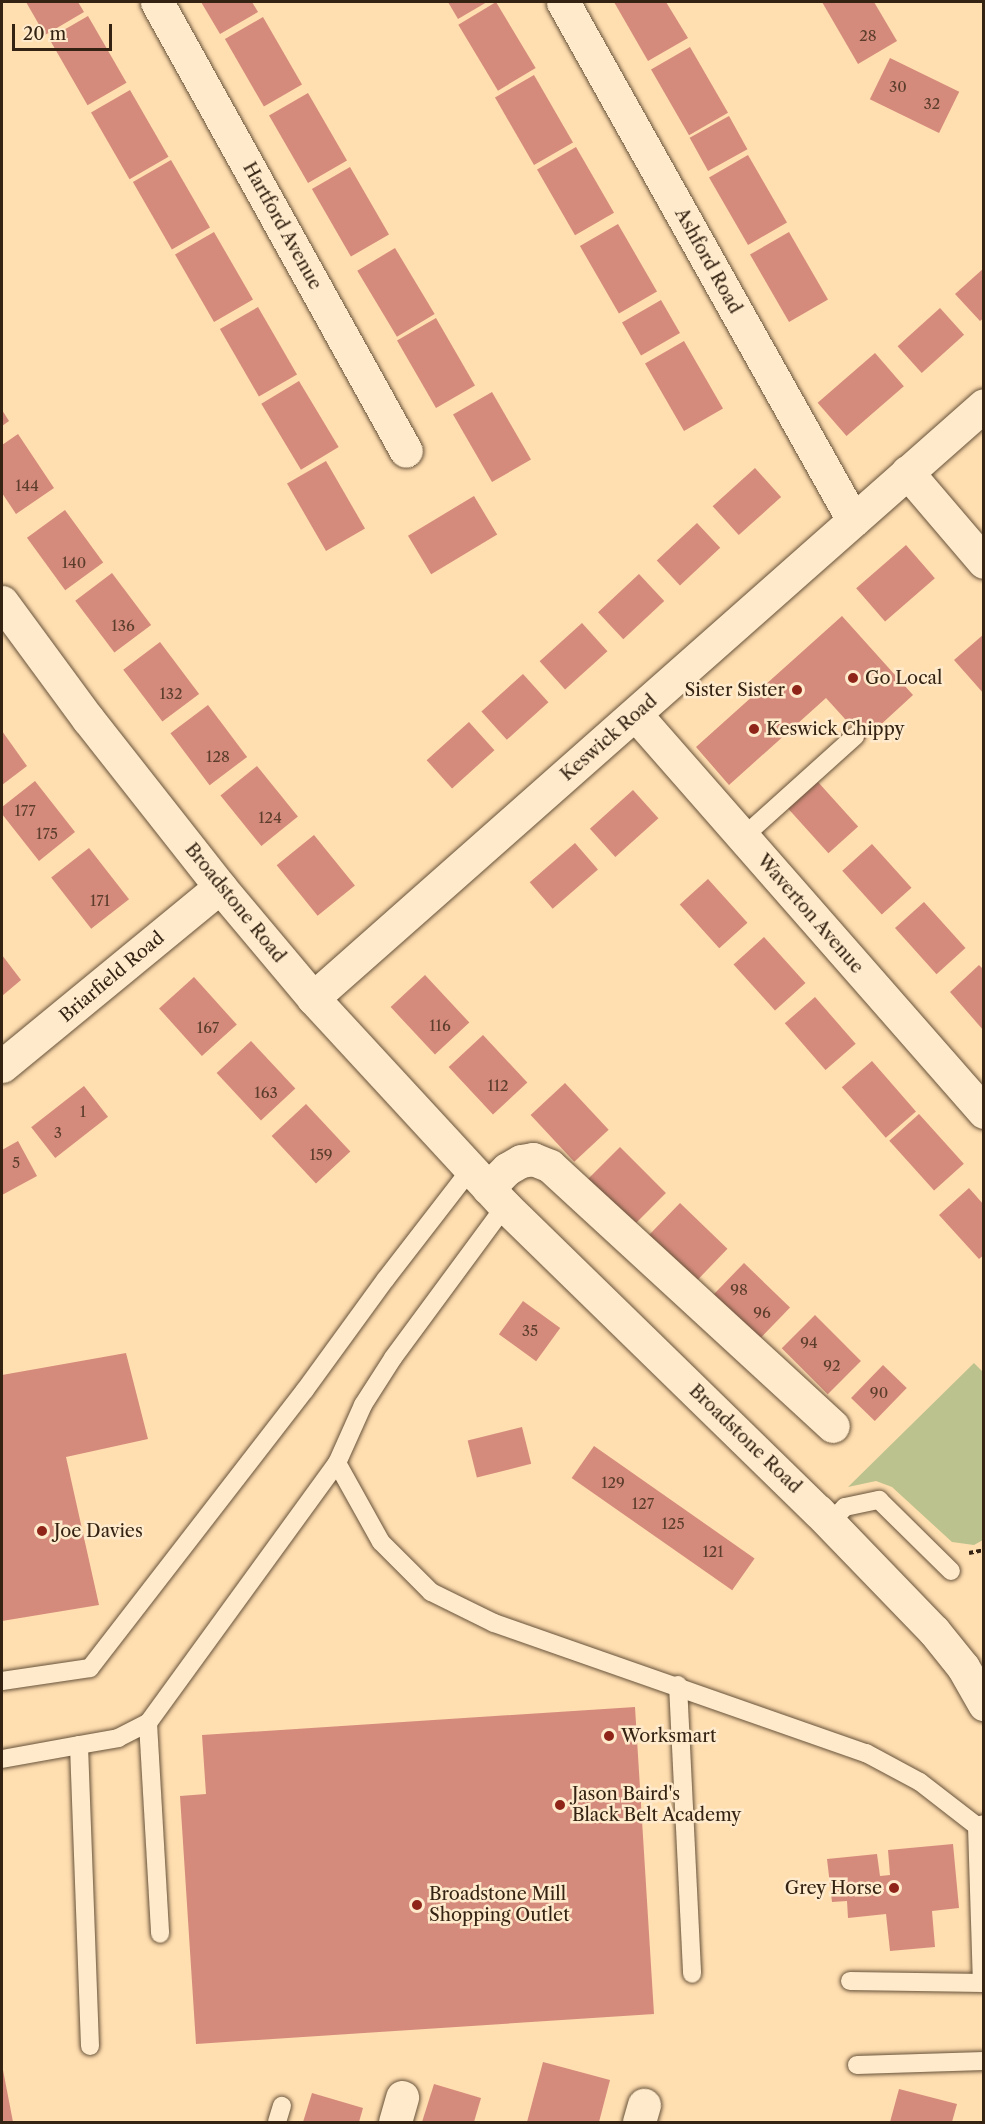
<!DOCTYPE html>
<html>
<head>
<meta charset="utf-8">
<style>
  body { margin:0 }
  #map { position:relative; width:985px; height:2124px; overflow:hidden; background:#ffdeb0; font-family:"Libre Caslon Text",serif }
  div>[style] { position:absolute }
  .green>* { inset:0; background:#bcc28e }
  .building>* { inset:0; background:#d58b7c; transform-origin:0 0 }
  .path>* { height:4px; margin-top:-2px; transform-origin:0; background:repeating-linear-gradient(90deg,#342312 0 4.5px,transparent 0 7.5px) }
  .roads { filter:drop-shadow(0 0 2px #67523a) drop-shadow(0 0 2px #67523a) }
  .lane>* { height:18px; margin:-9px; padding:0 9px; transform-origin:9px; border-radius:9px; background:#ffeacc }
  .street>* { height:33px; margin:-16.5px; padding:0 16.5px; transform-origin:16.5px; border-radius:16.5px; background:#ffeacc }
  .secondary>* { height:33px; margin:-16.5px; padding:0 16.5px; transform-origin:16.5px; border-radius:16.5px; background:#ffeacc }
  .dots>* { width:16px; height:16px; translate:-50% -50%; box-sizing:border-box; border:3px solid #ffeacc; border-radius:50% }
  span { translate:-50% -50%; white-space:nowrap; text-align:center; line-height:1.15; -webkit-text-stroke:5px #ffeacc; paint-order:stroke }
  .number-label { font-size:15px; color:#5c3d2c }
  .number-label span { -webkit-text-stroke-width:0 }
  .street-label { font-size:18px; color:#342312 }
  .poi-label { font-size:18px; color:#342312 }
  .left { translate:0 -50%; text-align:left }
  .right { translate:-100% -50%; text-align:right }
  .frame { position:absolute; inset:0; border:3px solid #342312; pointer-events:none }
  .scale { position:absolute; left:12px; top:24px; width:100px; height:27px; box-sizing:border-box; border:3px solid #342312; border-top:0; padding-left:8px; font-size:18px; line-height:21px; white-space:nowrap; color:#342312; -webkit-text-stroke:4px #ffeacc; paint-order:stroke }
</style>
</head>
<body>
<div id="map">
  <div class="green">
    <i style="clip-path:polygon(974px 1363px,984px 1373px,983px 1540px,974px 1545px,952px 1542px,892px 1487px,876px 1481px,848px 1487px)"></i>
  </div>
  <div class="building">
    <i style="clip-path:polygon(26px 2px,78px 2px,84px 12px,45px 35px)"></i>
    <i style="clip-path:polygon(201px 2px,252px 2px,258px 12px,220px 34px)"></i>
    <i style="clip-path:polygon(448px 2px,487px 2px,458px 19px)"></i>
    <i style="left:496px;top:2px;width:77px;height:44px;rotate:59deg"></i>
    <i style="clip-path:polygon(614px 2px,666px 2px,688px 38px,648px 61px)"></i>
    <i style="clip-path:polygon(822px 2px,874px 2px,897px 41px,858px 64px)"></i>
    <i style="left:88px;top:16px;width:77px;height:45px;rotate:60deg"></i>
    <i style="left:263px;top:17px;width:78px;height:44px;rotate:60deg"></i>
    <i style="left:690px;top:47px;width:76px;height:45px;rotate:60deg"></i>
    <i style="left:890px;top:58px;width:77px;height:46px;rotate:26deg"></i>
    <i style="left:534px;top:75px;width:78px;height:45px;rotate:60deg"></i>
    <i style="left:130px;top:90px;width:77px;height:45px;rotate:60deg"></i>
    <i style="left:308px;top:93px;width:78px;height:45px;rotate:60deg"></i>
    <i style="left:729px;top:116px;width:38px;height:45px;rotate:61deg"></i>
    <i style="left:576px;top:147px;width:76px;height:45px;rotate:60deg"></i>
    <i style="left:748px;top:155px;width:78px;height:45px;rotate:60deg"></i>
    <i style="left:171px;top:160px;width:78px;height:44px;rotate:60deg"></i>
    <i style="left:350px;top:167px;width:78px;height:44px;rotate:60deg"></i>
    <i style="left:618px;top:224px;width:78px;height:44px;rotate:60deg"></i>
    <i style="left:214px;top:232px;width:78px;height:45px;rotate:60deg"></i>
    <i style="left:789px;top:232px;width:78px;height:45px;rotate:60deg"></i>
    <i style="left:395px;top:248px;width:77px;height:44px;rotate:59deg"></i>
    <i style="clip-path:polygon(984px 268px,984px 318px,980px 321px,955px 294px)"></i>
    <i style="left:661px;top:300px;width:38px;height:45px;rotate:60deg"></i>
    <i style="left:258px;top:307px;width:78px;height:44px;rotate:60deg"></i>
    <i style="left:940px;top:308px;width:36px;height:57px;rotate:48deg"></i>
    <i style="left:436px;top:318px;width:78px;height:45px;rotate:60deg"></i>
    <i style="left:684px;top:341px;width:78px;height:45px;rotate:60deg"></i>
    <i style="left:875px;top:353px;width:44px;height:76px;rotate:49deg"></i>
    <i style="left:299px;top:381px;width:77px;height:44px;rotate:59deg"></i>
    <i style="left:492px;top:392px;width:78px;height:45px;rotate:60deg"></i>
    <i style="clip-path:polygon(2px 410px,9px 421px,2px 426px)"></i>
    <i style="clip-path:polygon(18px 434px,54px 488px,16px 514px,2px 493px,2px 445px)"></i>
    <i style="left:326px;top:461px;width:78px;height:45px;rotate:60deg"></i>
    <i style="left:755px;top:468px;width:39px;height:57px;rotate:48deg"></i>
    <i style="left:474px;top:496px;width:45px;height:77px;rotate:59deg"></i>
    <i style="left:65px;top:510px;width:65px;height:47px;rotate:54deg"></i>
    <i style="left:697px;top:523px;width:34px;height:55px;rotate:47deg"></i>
    <i style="left:906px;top:545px;width:44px;height:66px;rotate:49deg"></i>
    <i style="left:112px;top:573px;width:65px;height:46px;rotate:53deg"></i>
    <i style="left:639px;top:574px;width:37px;height:56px;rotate:47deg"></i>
    <i style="clip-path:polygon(842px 616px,913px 695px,864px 740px,826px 698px,729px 785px,696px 747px)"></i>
    <i style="left:582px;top:623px;width:38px;height:57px;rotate:48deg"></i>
    <i style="clip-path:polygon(984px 634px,984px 694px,954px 660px)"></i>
    <i style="left:160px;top:642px;width:65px;height:46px;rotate:53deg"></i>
    <i style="left:523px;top:674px;width:38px;height:56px;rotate:48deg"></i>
    <i style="left:208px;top:705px;width:65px;height:47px;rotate:53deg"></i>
    <i style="left:469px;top:722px;width:38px;height:57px;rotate:48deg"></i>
    <i style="clip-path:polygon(2px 731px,27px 766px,2px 785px)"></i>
    <i style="left:257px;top:766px;width:65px;height:47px;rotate:51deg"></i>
    <i style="clip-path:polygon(35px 781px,75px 832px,39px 861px,2px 814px,2px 807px)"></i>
    <i style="left:818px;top:782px;width:60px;height:40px;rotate:48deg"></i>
    <i style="left:633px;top:790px;width:38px;height:58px;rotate:48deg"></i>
    <i style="left:314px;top:835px;width:65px;height:48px;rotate:51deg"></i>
    <i style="left:575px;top:843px;width:35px;height:60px;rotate:49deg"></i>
    <i style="left:872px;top:844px;width:59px;height:40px;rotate:48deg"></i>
    <i style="left:89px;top:848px;width:65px;height:48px;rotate:52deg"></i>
    <i style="left:708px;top:879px;width:59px;height:38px;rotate:48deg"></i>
    <i style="left:924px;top:902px;width:62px;height:39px;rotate:48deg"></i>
    <i style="left:764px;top:937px;width:62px;height:41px;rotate:48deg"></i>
    <i style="clip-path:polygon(2px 955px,21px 980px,2px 996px)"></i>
    <i style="clip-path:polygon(979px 965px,984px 970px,984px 1031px,950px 992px)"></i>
    <i style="left:425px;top:975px;width:65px;height:47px;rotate:47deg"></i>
    <i style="left:194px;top:977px;width:64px;height:47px;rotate:48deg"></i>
    <i style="left:815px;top:997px;width:62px;height:40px;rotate:49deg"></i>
    <i style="left:483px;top:1035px;width:65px;height:47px;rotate:47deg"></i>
    <i style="left:251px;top:1041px;width:65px;height:47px;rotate:47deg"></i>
    <i style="left:872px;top:1061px;width:67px;height:40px;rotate:49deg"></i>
    <i style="left:565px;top:1083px;width:64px;height:47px;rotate:47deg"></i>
    <i style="left:84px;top:1086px;width:39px;height:67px;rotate:52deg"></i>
    <i style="left:306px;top:1104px;width:65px;height:47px;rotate:47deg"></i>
    <i style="left:919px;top:1114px;width:67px;height:40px;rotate:48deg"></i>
    <i style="clip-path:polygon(18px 1141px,37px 1176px,2px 1195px,2px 1150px)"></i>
    <i style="left:620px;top:1147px;width:65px;height:47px;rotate:45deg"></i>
    <i style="clip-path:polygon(969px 1188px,984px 1205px,984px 1255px,979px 1259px,939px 1215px)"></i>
    <i style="left:680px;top:1203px;width:66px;height:47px;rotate:44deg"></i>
    <i style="left:744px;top:1263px;width:64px;height:47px;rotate:44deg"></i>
    <i style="left:523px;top:1301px;width:46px;height:41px;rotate:36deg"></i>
    <i style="left:815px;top:1315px;width:65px;height:47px;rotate:45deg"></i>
    <i style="clip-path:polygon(126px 1353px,148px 1439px,66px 1457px,99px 1605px,2px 1621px,2px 1375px)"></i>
    <i style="left:883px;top:1365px;width:33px;height:46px;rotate:44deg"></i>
    <i style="left:522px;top:1427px;width:38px;height:56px;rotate:76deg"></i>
    <i style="left:594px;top:1446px;width:196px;height:39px;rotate:35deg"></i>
    <i style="clip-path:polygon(635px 1707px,654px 2014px,196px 2044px,180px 1796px,206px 1794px,202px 1735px)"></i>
    <i style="clip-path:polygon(953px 1844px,959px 1908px,932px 1911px,935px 1947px,890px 1951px,886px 1914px,848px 1918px,847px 1901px,832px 1902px,827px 1859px,877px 1854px,880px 1876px,890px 1875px,888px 1850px)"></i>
    <i style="clip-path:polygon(543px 2062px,610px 2080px,599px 2122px,527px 2122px)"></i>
    <i style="clip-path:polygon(2px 2070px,3px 2070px,13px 2122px,2px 2122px)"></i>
    <i style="clip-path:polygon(434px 2084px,481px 2098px,474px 2122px,422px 2122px)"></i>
    <i style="clip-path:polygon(899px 2089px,957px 2104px,952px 2122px,890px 2122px)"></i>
    <i style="clip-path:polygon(312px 2093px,363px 2108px,359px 2122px,303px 2122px)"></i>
  </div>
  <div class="path">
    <i style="left:969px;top:1553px;width:15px;rotate:-11deg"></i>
  </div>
  <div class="roads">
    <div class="lane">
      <i style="left:743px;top:837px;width:151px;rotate:-42deg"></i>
      <i style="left:505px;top:1206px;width:189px;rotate:126.4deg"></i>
      <i style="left:393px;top:1358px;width:56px;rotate:122.6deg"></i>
      <i style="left:363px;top:1405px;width:64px;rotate:114.1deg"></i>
      <i style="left:337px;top:1463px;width:90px;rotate:60.9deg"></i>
      <i style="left:381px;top:1542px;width:71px;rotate:45deg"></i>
      <i style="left:431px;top:1592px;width:70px;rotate:26.2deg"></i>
      <i style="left:494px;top:1623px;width:394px;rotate:19.3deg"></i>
      <i style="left:866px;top:1753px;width:61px;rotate:28.2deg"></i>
      <i style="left:920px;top:1782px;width:72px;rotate:37.7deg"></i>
      <i style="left:977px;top:1826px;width:7px;rotate:-16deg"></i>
      <i style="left:830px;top:1523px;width:22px;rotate:-47deg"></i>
      <i style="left:845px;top:1507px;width:35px;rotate:-12deg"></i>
      <i style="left:879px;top:1500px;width:101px;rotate:44.6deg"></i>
      <i style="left:2px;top:1681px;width:89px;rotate:-8.4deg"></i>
      <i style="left:90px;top:1668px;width:351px;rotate:-52.3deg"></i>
      <i style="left:305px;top:1390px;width:136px;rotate:-54deg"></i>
      <i style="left:385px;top:1280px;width:139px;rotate:-52.3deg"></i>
      <i style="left:678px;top:1685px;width:289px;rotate:87.2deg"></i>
      <i style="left:148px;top:1723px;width:211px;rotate:86.7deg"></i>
      <i style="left:2px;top:1759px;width:78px;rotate:-10.3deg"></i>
      <i style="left:977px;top:1826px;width:157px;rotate:88.2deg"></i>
      <i style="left:850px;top:1981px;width:134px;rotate:0.9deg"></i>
      <i style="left:90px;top:2046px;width:301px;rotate:-92.1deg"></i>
      <i style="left:79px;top:1745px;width:40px;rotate:-10deg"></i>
      <i style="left:118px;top:1738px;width:34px;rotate:-27deg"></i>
      <i style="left:148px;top:1723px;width:321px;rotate:-54deg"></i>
      <i style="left:857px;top:2065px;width:127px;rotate:-1.8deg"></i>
      <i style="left:277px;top:2122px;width:17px;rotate:-73deg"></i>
    </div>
    <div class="street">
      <i style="left:157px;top:2px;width:513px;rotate:60.99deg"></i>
      <i style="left:563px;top:2px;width:594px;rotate:60.76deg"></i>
      <i style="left:907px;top:472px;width:118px;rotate:49.5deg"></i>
      <i style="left:636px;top:715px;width:528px;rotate:48.76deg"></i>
      <i style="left:313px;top:998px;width:895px;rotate:-41.47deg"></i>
      <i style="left:2px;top:1066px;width:282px;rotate:-39.4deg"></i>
      <i style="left:488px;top:1188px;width:27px;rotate:-45deg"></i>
      <i style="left:507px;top:1169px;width:16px;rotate:-30deg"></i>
      <i style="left:521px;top:1161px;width:12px;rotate:-9deg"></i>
      <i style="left:533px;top:1159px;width:18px;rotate:22deg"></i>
      <i style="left:550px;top:1166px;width:384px;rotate:42.6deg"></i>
      <i style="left:395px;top:2122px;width:26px;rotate:-74deg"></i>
      <i style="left:639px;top:2122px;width:18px;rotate:-74deg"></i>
    </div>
    <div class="secondary">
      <i style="left:2px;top:602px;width:145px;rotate:53.7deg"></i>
      <i style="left:88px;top:719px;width:214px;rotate:51.8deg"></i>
      <i style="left:220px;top:887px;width:145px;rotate:50deg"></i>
      <i style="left:313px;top:998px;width:283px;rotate:47.3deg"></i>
      <i style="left:505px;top:1206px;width:437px;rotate:44.3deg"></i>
      <i style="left:818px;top:1511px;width:167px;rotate:46deg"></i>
      <i style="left:934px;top:1631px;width:46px;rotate:51.1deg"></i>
      <i style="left:963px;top:1667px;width:43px;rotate:60.4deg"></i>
    </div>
  </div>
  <div class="dots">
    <i style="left:853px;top:678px;background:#8f2418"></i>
    <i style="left:797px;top:690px;background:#8f2418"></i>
    <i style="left:754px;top:729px;background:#8f2418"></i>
    <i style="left:42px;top:1531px;background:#8f2418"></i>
    <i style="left:609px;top:1736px;background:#8f2418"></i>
    <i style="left:560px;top:1805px;background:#8f2418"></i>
    <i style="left:894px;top:1888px;background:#8f2418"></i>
    <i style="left:417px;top:1905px;background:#8f2418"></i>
  </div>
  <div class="number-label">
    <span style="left:868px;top:36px">28</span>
    <span style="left:898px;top:87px">30</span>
    <span style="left:932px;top:104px">32</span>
    <span style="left:27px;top:486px">144</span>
    <span style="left:74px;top:563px">140</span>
    <span style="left:123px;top:626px">136</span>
    <span style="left:171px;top:694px">132</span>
    <span style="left:218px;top:757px">128</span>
    <span style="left:25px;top:811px">177</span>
    <span style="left:270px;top:818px">124</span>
    <span style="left:47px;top:834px">175</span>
    <span style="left:100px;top:901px">171</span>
    <span style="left:440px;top:1026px">116</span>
    <span style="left:208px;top:1028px">167</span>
    <span style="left:498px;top:1086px">112</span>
    <span style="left:266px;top:1093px">163</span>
    <span style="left:83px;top:1112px">1</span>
    <span style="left:58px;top:1133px">3</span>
    <span style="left:321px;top:1155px">159</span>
    <span style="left:16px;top:1163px">5</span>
    <span style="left:739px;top:1290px">98</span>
    <span style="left:762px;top:1313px">96</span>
    <span style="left:530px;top:1331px">35</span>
    <span style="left:809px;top:1343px">94</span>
    <span style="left:832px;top:1366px">92</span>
    <span style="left:879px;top:1393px">90</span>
    <span style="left:613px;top:1483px">129</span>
    <span style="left:643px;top:1504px">127</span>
    <span style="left:673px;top:1524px">125</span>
    <span style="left:713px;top:1552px">121</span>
  </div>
  <div class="street-label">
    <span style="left:282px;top:226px;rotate:61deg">Hartford Avenue</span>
    <span style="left:708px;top:261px;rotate:61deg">Ashford Road</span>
    <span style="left:609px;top:738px;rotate:-41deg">Keswick Road</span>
    <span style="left:235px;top:903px;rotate:51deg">Broadstone Road</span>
    <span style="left:810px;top:914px;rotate:49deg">Waverton Avenue</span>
    <span style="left:112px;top:977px;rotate:-40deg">Briarfield Road</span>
    <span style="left:745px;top:1439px;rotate:44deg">Broadstone Road</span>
  </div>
  <div class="poi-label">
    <span class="left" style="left:865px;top:678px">Go Local</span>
    <span class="right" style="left:785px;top:690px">Sister Sister</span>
    <span class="left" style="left:766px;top:729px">Keswick Chippy</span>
    <span class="left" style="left:54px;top:1531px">Joe Davies</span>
    <span class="left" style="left:621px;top:1736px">Worksmart</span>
    <span class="left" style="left:572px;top:1805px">Jason Baird's<br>Black Belt Academy</span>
    <span class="right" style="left:882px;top:1888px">Grey Horse</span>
    <span class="left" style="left:429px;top:1905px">Broadstone Mill<br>Shopping Outlet</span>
  </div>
  <div class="frame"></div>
  <div class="scale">20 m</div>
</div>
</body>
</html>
